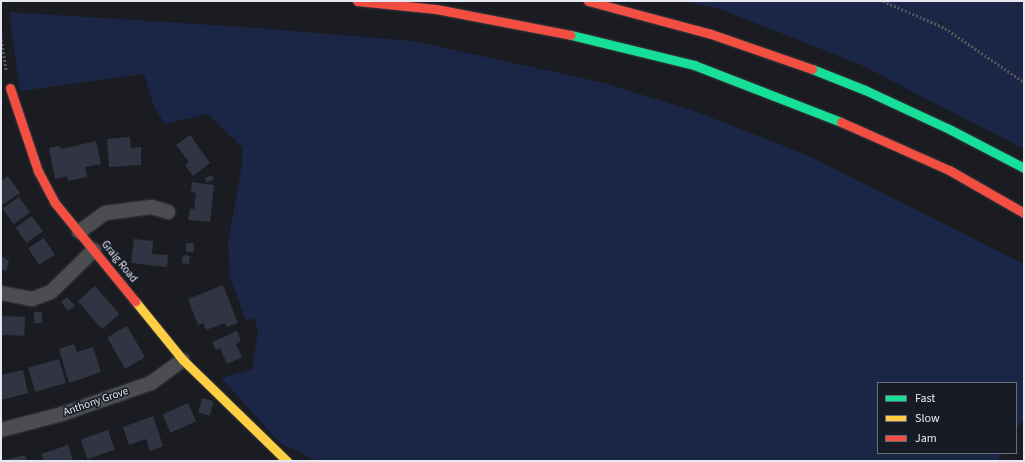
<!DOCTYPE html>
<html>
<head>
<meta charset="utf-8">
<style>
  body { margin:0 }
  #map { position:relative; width:1025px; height:462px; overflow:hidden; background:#1a1c22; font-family:"Source Sans 3",sans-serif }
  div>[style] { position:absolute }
  .green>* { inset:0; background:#1b2545 }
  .building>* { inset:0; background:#313443; transform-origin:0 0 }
  .path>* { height:2.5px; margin-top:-1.25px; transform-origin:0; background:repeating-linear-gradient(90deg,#555659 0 2px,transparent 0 4px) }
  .roads { filter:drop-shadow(0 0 1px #373a3e) drop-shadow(0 0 1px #373a3e) }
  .street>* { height:14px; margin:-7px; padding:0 7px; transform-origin:7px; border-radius:7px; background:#4c4d50 }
  .fast>* { height:9px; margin:-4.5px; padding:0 4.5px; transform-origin:4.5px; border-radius:4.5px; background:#16e098 }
  .slow>* { height:9px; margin:-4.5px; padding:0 4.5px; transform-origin:4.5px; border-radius:4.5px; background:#ffcf43 }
  .jam>* { height:9px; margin:-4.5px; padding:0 4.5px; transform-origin:4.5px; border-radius:4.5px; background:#f24e42 }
  span { translate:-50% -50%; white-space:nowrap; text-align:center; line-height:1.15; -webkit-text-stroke:3px #171b26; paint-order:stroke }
  .street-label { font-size:11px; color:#e6e9f1 }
  .frame { position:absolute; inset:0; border:2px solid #e6e9f1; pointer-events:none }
  .legend { position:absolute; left:877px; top:382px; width:140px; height:72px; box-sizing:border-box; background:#171b26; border:1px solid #6a6d77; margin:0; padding:5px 7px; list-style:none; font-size:12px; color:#e6e9f1 }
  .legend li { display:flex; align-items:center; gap:8px; height:20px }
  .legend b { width:20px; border:1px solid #6a6d77 }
</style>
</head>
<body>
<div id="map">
  <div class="green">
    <i style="clip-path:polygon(683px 1px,1024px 1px,1024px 149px,859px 64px,720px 9px)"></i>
    <i style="clip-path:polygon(9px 12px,244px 27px,413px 41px,605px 83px,697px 112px,807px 155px,1024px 264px,1024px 418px,1016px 431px,1016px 383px,878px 383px,878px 453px,1002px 453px,997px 461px,316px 461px,280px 443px,221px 378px,252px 369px,258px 330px,254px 318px,246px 321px,230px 277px,228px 242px,242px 165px,242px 147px,208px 114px,165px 124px,154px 107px,144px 74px,20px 91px)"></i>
  </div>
  <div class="building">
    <i style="clip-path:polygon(190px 135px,210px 163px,193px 176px,185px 165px,189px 162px,176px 145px)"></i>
    <i style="clip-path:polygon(130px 137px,131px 148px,141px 147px,141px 165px,109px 167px,107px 139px)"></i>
    <i style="clip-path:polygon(96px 141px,101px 164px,85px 167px,87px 177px,68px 181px,67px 176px,55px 179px,49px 148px,58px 146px,62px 149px)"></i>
    <i style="left:212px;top:175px;width:5px;height:8px;rotate:68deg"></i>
    <i style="clip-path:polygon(8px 176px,20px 193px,2px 205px,1px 181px)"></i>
    <i style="clip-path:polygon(192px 182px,214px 185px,210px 222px,188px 220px,190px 209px,194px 209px,196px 193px,191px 192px)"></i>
    <i style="left:19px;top:197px;width:19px;height:20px;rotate:55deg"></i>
    <i style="left:32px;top:216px;width:19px;height:20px;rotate:55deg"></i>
    <i style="left:44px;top:238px;width:20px;height:19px;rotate:57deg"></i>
    <i style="clip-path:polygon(134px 239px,153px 241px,152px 254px,168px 255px,167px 267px,131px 263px)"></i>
    <i style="left:186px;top:243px;width:8px;height:9px"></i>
    <i style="left:183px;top:255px;width:7px;height:8px;rotate:8deg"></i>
    <i style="clip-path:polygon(1px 256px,9px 261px,6px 271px,1px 269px)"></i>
    <i style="clip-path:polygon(223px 285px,238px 323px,227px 327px,225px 323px,206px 330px,203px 323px,198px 325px,188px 299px)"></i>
    <i style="left:95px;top:286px;width:37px;height:23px;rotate:49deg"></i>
    <i style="clip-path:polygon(67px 297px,75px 306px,68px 311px,61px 302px)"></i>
    <i style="left:42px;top:312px;width:11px;height:8px;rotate:90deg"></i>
    <i style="left:1px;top:316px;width:24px;height:19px;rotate:2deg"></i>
    <i style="left:127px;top:326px;width:36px;height:23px;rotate:60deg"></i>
    <i style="clip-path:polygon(237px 331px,241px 341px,236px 344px,242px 357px,227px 364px,220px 348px,216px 350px,212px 342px)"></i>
    <i style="clip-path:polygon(74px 344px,77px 352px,93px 347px,101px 372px,69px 383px,59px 349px)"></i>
    <i style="left:59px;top:359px;width:25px;height:32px;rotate:74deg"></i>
    <i style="clip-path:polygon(23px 370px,28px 393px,1px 400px,1px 375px)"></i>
    <i style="left:202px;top:398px;width:12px;height:15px;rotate:14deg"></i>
    <i style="left:188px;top:403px;width:20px;height:28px;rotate:66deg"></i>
    <i style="clip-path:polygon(153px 416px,163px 446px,150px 451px,146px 439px,129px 445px,123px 427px)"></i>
    <i style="left:108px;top:430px;width:21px;height:29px;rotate:71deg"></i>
    <i style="clip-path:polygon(68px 445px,73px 461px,44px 461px,41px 454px)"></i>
    <i style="clip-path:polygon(25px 455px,27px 461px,5px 461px,4px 460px)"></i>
  </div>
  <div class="path">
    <i style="left:883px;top:1px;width:68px;rotate:23.5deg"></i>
    <i style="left:945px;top:28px;width:96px;rotate:34.4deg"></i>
    <i style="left:1px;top:36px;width:36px;rotate:81deg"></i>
  </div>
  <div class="roads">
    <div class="street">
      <i style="left:79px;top:232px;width:32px;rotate:-36deg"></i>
      <i style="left:105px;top:213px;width:47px;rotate:-7.3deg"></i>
      <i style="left:152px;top:207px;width:17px;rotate:17deg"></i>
      <i style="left:1px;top:293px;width:32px;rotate:11deg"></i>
      <i style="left:32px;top:299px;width:20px;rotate:-20deg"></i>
      <i style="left:51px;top:292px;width:60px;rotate:-44.3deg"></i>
      <i style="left:1px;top:430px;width:63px;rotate:-14.7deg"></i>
      <i style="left:62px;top:414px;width:94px;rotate:-19.2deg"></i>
      <i style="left:151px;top:383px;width:39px;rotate:-36deg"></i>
    </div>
    <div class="fast">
      <i style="left:571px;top:35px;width:127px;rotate:13.7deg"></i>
      <i style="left:694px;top:65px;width:158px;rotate:21.2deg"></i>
      <i style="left:812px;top:69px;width:57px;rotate:21.6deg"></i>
      <i style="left:865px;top:90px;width:95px;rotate:24.9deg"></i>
      <i style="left:951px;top:130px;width:82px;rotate:27.5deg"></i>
    </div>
    <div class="slow">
      <i style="left:135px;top:301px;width:76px;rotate:50.9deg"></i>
      <i style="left:183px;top:360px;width:145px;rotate:44.2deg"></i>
    </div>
    <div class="jam">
      <i style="left:357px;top:1px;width:79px;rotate:5.8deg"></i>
      <i style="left:436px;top:9px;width:137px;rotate:10.9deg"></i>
      <i style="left:588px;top:1px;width:127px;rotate:15deg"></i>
      <i style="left:711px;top:34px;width:107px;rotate:19.1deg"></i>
      <i style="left:10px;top:88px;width:88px;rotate:71.4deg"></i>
      <i style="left:38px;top:171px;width:36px;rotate:62deg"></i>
      <i style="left:55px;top:203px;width:127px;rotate:50.8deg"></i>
      <i style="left:841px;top:122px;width:118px;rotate:24deg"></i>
      <i style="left:949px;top:170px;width:86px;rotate:29.8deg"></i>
    </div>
  </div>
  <div class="street-label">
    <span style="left:119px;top:262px;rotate:51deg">Graig Road</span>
    <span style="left:96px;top:402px;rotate:-19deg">Anthony Grove</span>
  </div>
  <div class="frame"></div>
  <ul class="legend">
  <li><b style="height:5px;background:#16e098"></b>Fast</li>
  <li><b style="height:5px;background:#ffcf43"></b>Slow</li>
  <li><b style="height:5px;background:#f24e42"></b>Jam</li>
  </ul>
</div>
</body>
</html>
